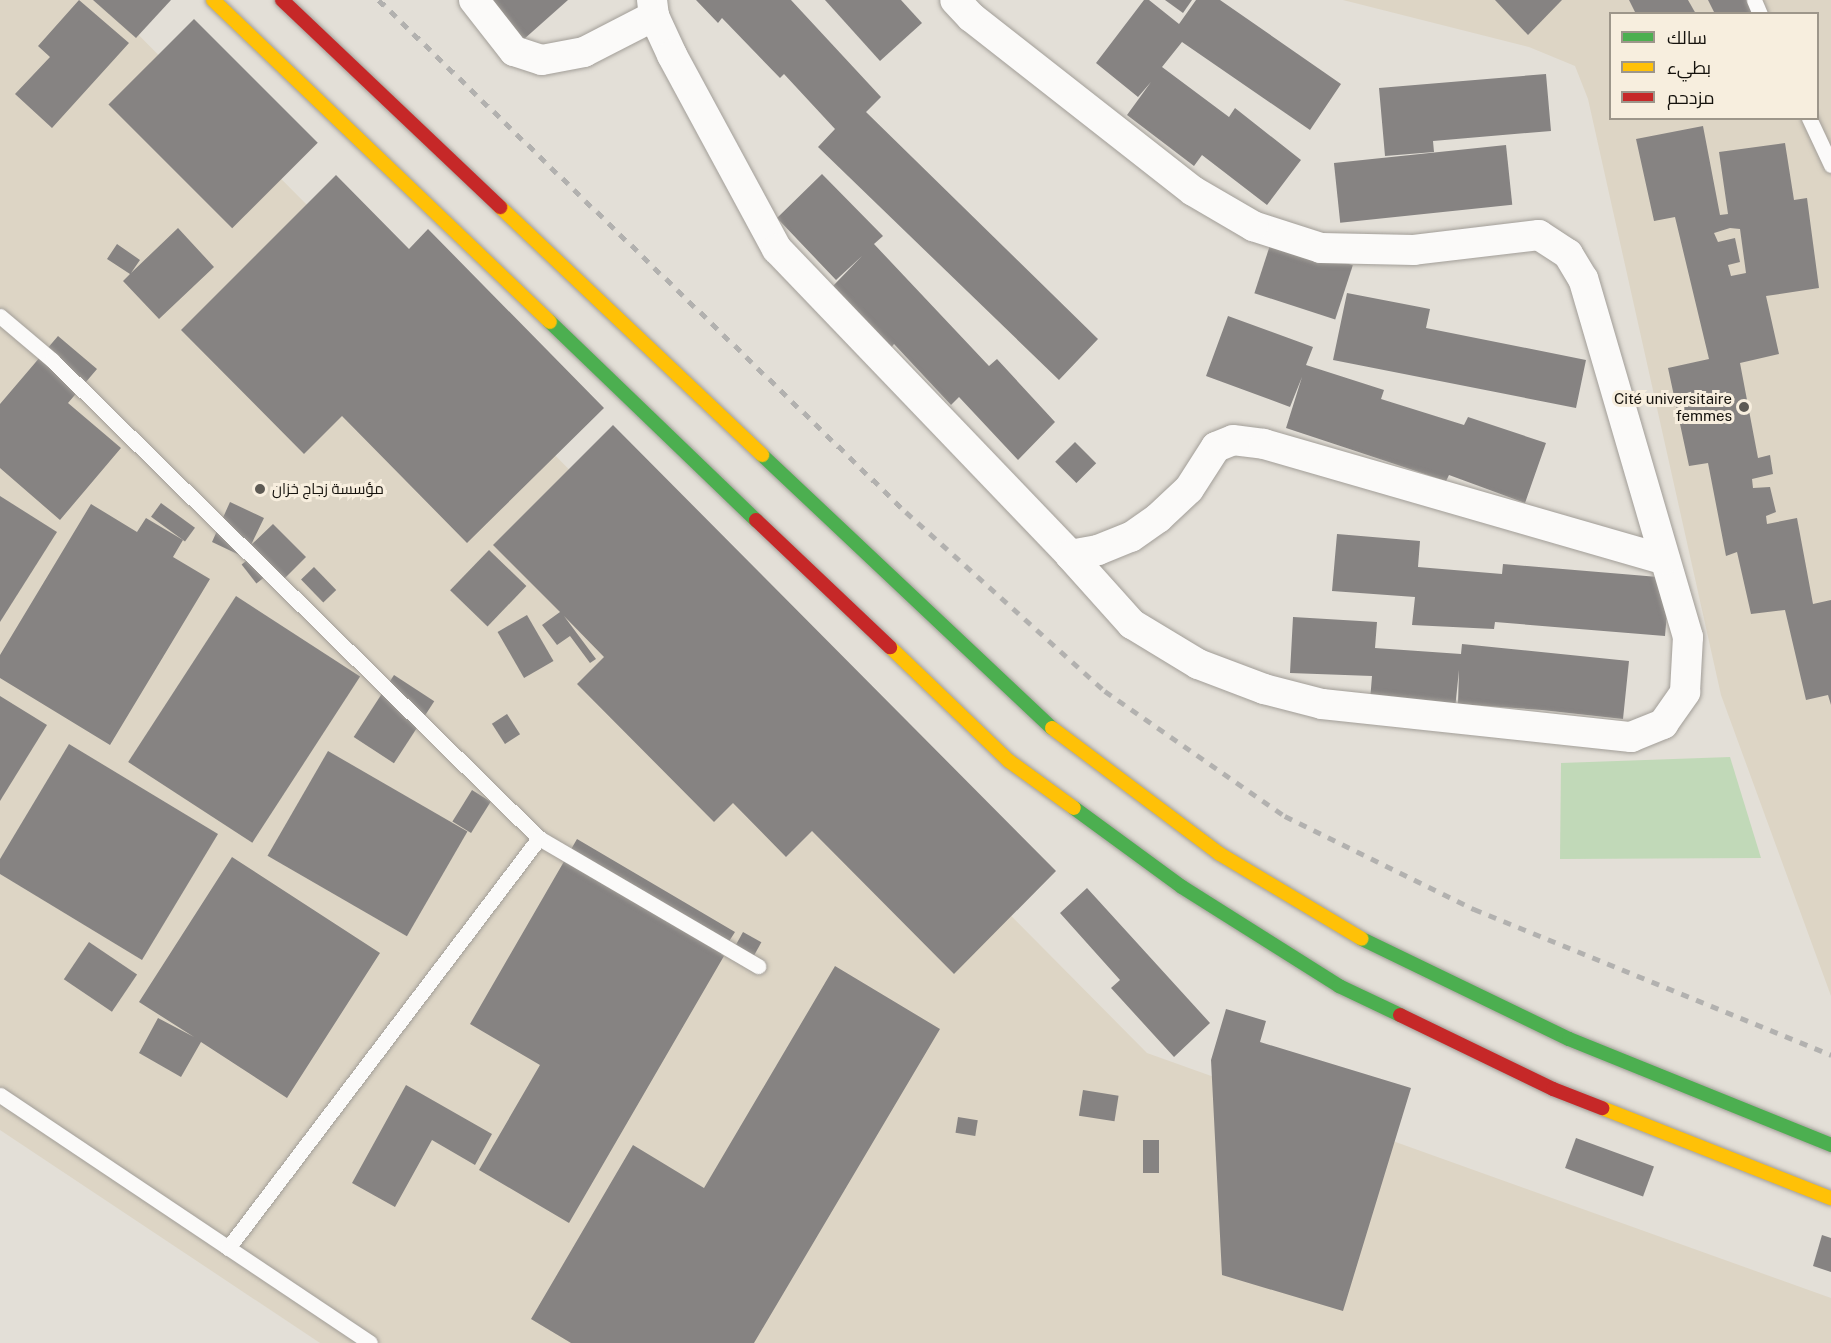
<!DOCTYPE html>
<html>
<head>
<meta charset="utf-8">
<style>
  body { margin:0 }
  #map { position:relative; width:1831px; height:1343px; overflow:hidden; background:#e3dfd7; font-family:"Public Sans",Cairo,sans-serif }
  div>[style] { position:absolute }
  .built>* { inset:0; background:#ddd5c5 }
  .green>* { inset:0; background:#c1d9b8 }
  .building>* { inset:0; background:#868382; transform-origin:0 0 }
  .roads { filter:drop-shadow(0 0 2px #a29e98) drop-shadow(0 0 2px #a29e98) }
  .lane>* { height:15px; margin:-7.5px; padding:0 7.5px; transform-origin:7.5px; border-radius:7.5px; background:#fbfaf9 }
  .street>* { height:30px; margin:-15px; padding:0 15px; transform-origin:15px; border-radius:15px; background:#fbfaf9 }
  .fast>* { height:14px; margin:-7px; padding:0 7px; transform-origin:7px; border-radius:7px; background:#4caf50 }
  .slow>* { height:14px; margin:-7px; padding:0 7px; transform-origin:7px; border-radius:7px; background:#ffc107 }
  .jam>* { height:14px; margin:-7px; padding:0 7px; transform-origin:7px; border-radius:7px; background:#c62828 }
  .rail>* { height:4.5px; margin-top:-2.25px; transform-origin:0; background:repeating-linear-gradient(90deg,#b2b1af 0 8px,transparent 0 16px) }
  .dots>* { width:16px; height:16px; translate:-50% -50%; box-sizing:border-box; border:3px solid #f7eede; border-radius:50% }
  span { translate:-50% -50%; white-space:nowrap; text-align:center; line-height:1.15; -webkit-text-stroke:6px #f7eede; paint-order:stroke }
  .poi-label { font-size:15px; color:#15120d }
  .right { translate:-100% -50%; text-align:right }
  .left { translate:0 -50%; text-align:left }
  .legend { position:absolute; left:1609px; top:12px; width:210px; height:108px; box-sizing:border-box; background:#f7eede; border:2px solid #9d968a; margin:0; padding:8px 10px; list-style:none; font-size:18px; color:#15120d }
  .legend li { display:flex; align-items:center; gap:12px; height:30px }
  .legend b { width:30px; border:2px solid #9d968a }
</style>
</head>
<body>
<div id="map">
  <div class="built">
    <i style="clip-path:polygon(0 0,104px 0,107px 3px,1147px 1053px,1831px 1298px,1831px 1343px,320px 1343px,0 1130px)"></i>
    <i style="clip-path:polygon(evenodd,1343px 0,1831px 0,1831px 996px,1721px 695px,1588px 99px,1575px 66px,1529px 47px,1343px 0,1610px 14px,1818px 14px,1818px 118px,1610px 118px,1610px 14px)"></i>
  </div>
  <div class="green">
    <i style="clip-path:polygon(1730px 757px,1761px 858px,1560px 859px,1561px 763px)"></i>
  </div>
  <div class="building">
    <i style="clip-path:polygon(79px 0,129px 43px,52px 128px,15px 94px,50px 57px,38px 46px)"></i>
    <i style="clip-path:polygon(93px 0,171px 0,136px 38px)"></i>
    <i style="clip-path:polygon(489px 0,568px 0,523px 40px)"></i>
    <i style="clip-path:polygon(696px 0,791px 0,881px 97px,866px 112px,1098px 339px,1059px 380px,818px 147px,835px 129px,784px 74px,780px 78px,722px 18px,718px 23px)"></i>
    <i style="clip-path:polygon(825px 0,901px 0,922px 23px,880px 61px)"></i>
    <i style="clip-path:polygon(1144px 0,1149px 0,1179px 24px,1196px 0,1220px 0,1341px 84px,1310px 130px,1182px 42px,1162px 67px,1229px 117px,1235px 108px,1301px 160px,1267px 205px,1202px 155px,1194px 166px,1127px 115px,1151px 82px,1138px 97px,1096px 63px)"></i>
    <i style="clip-path:polygon(1165px 0,1192px 0,1183px 13px)"></i>
    <i style="clip-path:polygon(1495px 0,1562px 0,1528px 35px)"></i>
    <i style="clip-path:polygon(1629px 0,1688px 0,1696px 14px,1636px 14px)"></i>
    <i style="clip-path:polygon(1708px 0,1762px 0,1768px 14px,1715px 14px)"></i>
    <i style="left:194px;top:19px;width:175px;height:121px;rotate:45deg"></i>
    <i style="clip-path:polygon(1546px 74px,1551px 131px,1433px 141px,1434px 152px,1385px 156px,1379px 88px)"></i>
    <i style="clip-path:polygon(evenodd,1703px 126px,1720px 215px,1728px 214px,1719px 152px,1785px 143px,1794px 200px,1807px 198px,1819px 288px,1766px 296px,1779px 354px,1740px 363px,1758px 458px,1770px 455px,1773px 474px,1752px 479px,1753px 488px,1770px 487px,1776px 512px,1766px 516px,1767px 524px,1797px 518px,1813px 604px,1831px 600px,1831px 705px,1828px 695px,1806px 700px,1785px 610px,1751px 614px,1737px 552px,1726px 556px,1708px 463px,1689px 466px,1668px 368px,1709px 359px,1675px 217px,1654px 221px,1636px 139px,1703px 126px,1730px 228px,1740px 229px,1746px 273px,1731px 276px,1728px 265px,1740px 262px,1735px 238px,1718px 242px,1714px 233px,1730px 228px)"></i>
    <i style="left:1506px;top:145px;width:60px;height:173px;rotate:84deg"></i>
    <i style="clip-path:polygon(822px 174px,883px 236px,874px 244px,989px 366px,997px 359px,1055px 422px,1018px 460px,959px 397px,951px 405px,894px 344px,890px 349px,833px 286px,862px 256px,836px 280px,777px 218px)"></i>
    <i style="clip-path:polygon(336px 175px,409px 249px,428px 229px,604px 408px,467px 543px,342px 416px,304px 454px,181px 330px)"></i>
    <i style="clip-path:polygon(178px 228px,214px 267px,159px 319px,123px 281px,130px 274px,107px 259px,117px 244px,140px 260px,131px 273px)"></i>
    <i style="left:1272px;top:239px;width:85px;height:57px;rotate:18deg"></i>
    <i style="clip-path:polygon(1347px 293px,1430px 309px,1426px 328px,1586px 360px,1576px 408px,1333px 360px)"></i>
    <i style="clip-path:polygon(1228px 316px,1313px 347px,1306px 365px,1384px 390px,1381px 399px,1464px 425px,1468px 417px,1546px 443px,1525px 503px,1449px 475px,1446px 481px,1286px 428px,1302px 377px,1290px 407px,1206px 376px)"></i>
    <i style="clip-path:polygon(58px 336px,97px 369px,68px 403px,121px 448px,60px 520px,0 468px,0 404px)"></i>
    <i style="clip-path:polygon(613px 425px,1056px 871px,954px 974px,812px 831px,786px 857px,733px 803px,714px 822px,577px 684px,604px 657px,564px 616px,596px 659px,590px 663px,570px 636px,557px 645px,542px 625px,560px 612px,493px 545px)"></i>
    <i style="left:1075px;top:442px;width:30px;height:28px;rotate:45deg"></i>
    <i style="clip-path:polygon(0 496px,57px 532px,0 622px)"></i>
    <i style="clip-path:polygon(230px 502px,264px 518px,251px 545px,273px 524px,306px 557px,283px 580px,246px 558px,212px 542px)"></i>
    <i style="left:161px;top:503px;width:42px;height:17px;rotate:36deg"></i>
    <i style="clip-path:polygon(91px 504px,137px 532px,146px 518px,183px 540px,173px 557px,210px 579px,110px 745px,0 678px,0 655px)"></i>
    <i style="clip-path:polygon(1337px 534px,1420px 541px,1418px 567px,1502px 574px,1503px 564px,1670px 578px,1665px 636px,1495px 622px,1494px 629px,1412px 625px,1415px 597px,1332px 591px)"></i>
    <i style="left:489px;top:550px;width:52px;height:56px;rotate:44deg"></i>
    <i style="left:255px;top:554px;width:24px;height:17px;rotate:52deg"></i>
    <i style="left:314px;top:567px;width:32px;height:18px;rotate:46deg"></i>
    <i style="left:236px;top:596px;width:148px;height:198px;rotate:33deg"></i>
    <i style="left:527px;top:615px;width:53px;height:34px;rotate:60deg"></i>
    <i style="clip-path:polygon(1293px 617px,1377px 622px,1375px 648px,1461px 654px,1462px 644px,1629px 661px,1623px 719px,1542px 710px,1458px 704px,1459px 670px,1455px 709px,1370px 701px,1372px 676px,1290px 673px)"></i>
    <i style="left:394px;top:675px;width:48px;height:74px;rotate:33deg"></i>
    <i style="clip-path:polygon(0 696px,47px 725px,0 801px)"></i>
    <i style="left:507px;top:714px;width:24px;height:18px;rotate:57deg"></i>
    <i style="clip-path:polygon(69px 744px,218px 834px,142px 960px,0 874px,0 859px)"></i>
    <i style="left:328px;top:751px;width:161px;height:121px;rotate:30deg"></i>
    <i style="left:472px;top:790px;width:22px;height:37px;rotate:32deg"></i>
    <i style="clip-path:polygon(577px 839px,735px 932px,721px 954px,724px 956px,569px 1223px,479px 1170px,540px 1065px,470px 1024px)"></i>
    <i style="clip-path:polygon(232px 857px,380px 953px,287px 1098px,201px 1042px,181px 1077px,139px 1053px,158px 1018px,194px 1037px,139px 1002px)"></i>
    <i style="clip-path:polygon(1087px 888px,1210px 1023px,1174px 1057px,1111px 988px,1120px 980px,1060px 913px)"></i>
    <i style="left:743px;top:932px;width:21px;height:20px;rotate:29deg"></i>
    <i style="left:89px;top:942px;width:58px;height:45px;rotate:34deg"></i>
    <i style="clip-path:polygon(835px 966px,940px 1029px,754px 1343px,571px 1343px,531px 1319px,633px 1145px,704px 1188px)"></i>
    <i style="clip-path:polygon(1226px 1009px,1266px 1021px,1260px 1042px,1411px 1088px,1343px 1311px,1222px 1275px,1211px 1060px)"></i>
    <i style="clip-path:polygon(406px 1085px,492px 1134px,475px 1165px,432px 1140px,395px 1207px,352px 1183px)"></i>
    <i style="left:1083px;top:1090px;width:36px;height:26px;rotate:9deg"></i>
    <i style="left:958px;top:1117px;width:20px;height:16px;rotate:9deg"></i>
    <i style="left:1576px;top:1138px;width:83px;height:32px;rotate:20deg"></i>
    <i style="left:1143px;top:1140px;width:16px;height:33px"></i>
    <i style="clip-path:polygon(1822px 1235px,1831px 1238px,1831px 1272px,1813px 1266px)"></i>
  </div>
  <div class="roads">
    <div class="lane">
      <i style="left:1754px;top:0;width:15px;rotate:67deg"></i>
      <i style="left:1809px;top:118px;width:52px;rotate:64.9deg"></i>
      <i style="left:0;top:316px;width:68px;rotate:40.2deg"></i>
      <i style="left:52px;top:360px;width:682px;rotate:44.47deg"></i>
      <i style="left:539px;top:838px;width:254px;rotate:30.3deg"></i>
      <i style="left:0;top:1095px;width:445px;rotate:33.8deg"></i>
      <i style="left:228px;top:1248px;width:515px;rotate:-52.82deg"></i>
    </div>
    <div class="street">
      <i style="left:474px;top:0;width:65px;rotate:51.9deg"></i>
      <i style="left:514px;top:51px;width:29px;rotate:18deg"></i>
      <i style="left:542px;top:60px;width:43px;rotate:-10.8deg"></i>
      <i style="left:584px;top:52px;width:79px;rotate:-27.2deg"></i>
      <i style="left:652px;top:0;width:16px;rotate:83deg"></i>
      <i style="left:654px;top:16px;width:43px;rotate:65.2deg"></i>
      <i style="left:672px;top:55px;width:221px;rotate:61.6deg"></i>
      <i style="left:777px;top:249px;width:424px;rotate:46.2deg"></i>
      <i style="left:1070px;top:555px;width:93px;rotate:48.1deg"></i>
      <i style="left:1132px;top:624px;width:77px;rotate:31.2deg"></i>
      <i style="left:1198px;top:664px;width:71px;rotate:20.7deg"></i>
      <i style="left:1264px;top:689px;width:60px;rotate:14.5deg"></i>
      <i style="left:1322px;top:704px;width:311px;rotate:6.1deg"></i>
      <i style="left:1631px;top:737px;width:35px;rotate:-22deg"></i>
      <i style="left:1663px;top:724px;width:39px;rotate:-55deg"></i>
      <i style="left:1685px;top:692px;width:55px;rotate:-86.9deg"></i>
      <i style="left:1688px;top:637px;width:373px;rotate:-106.3deg"></i>
      <i style="left:1583px;top:279px;width:29px;rotate:-121deg"></i>
      <i style="left:1568px;top:254px;width:35px;rotate:-147deg"></i>
      <i style="left:1539px;top:235px;width:126px;rotate:173.2deg"></i>
      <i style="left:1414px;top:250px;width:93px;rotate:-178.8deg"></i>
      <i style="left:1321px;top:248px;width:71px;rotate:-162.1deg"></i>
      <i style="left:1253px;top:226px;width:69px;rotate:-149.7deg"></i>
      <i style="left:1193px;top:191px;width:282px;rotate:-141.9deg"></i>
      <i style="left:971px;top:17px;width:23px;rotate:-133deg"></i>
      <i style="left:1070px;top:555px;width:28px;rotate:-10deg"></i>
      <i style="left:1098px;top:550px;width:35px;rotate:-22deg"></i>
      <i style="left:1131px;top:537px;width:33px;rotate:-35deg"></i>
      <i style="left:1158px;top:518px;width:42px;rotate:-43.1deg"></i>
      <i style="left:1189px;top:489px;width:50px;rotate:-57.3deg"></i>
      <i style="left:1216px;top:447px;width:18px;rotate:-22deg"></i>
      <i style="left:1233px;top:440px;width:31px;rotate:7deg"></i>
      <i style="left:1264px;top:444px;width:417px;rotate:16.1deg"></i>
    </div>
    <div class="fast">
      <i style="left:550px;top:322px;width:286px;rotate:43.9deg"></i>
      <i style="left:762px;top:455px;width:398px;rotate:43.3deg"></i>
      <i style="left:1074px;top:808px;width:134px;rotate:36.2deg"></i>
      <i style="left:1182px;top:887px;width:186px;rotate:32.2deg"></i>
      <i style="left:1339px;top:986px;width:68px;rotate:25.4deg"></i>
      <i style="left:1362px;top:939px;width:230px;rotate:25.8deg"></i>
      <i style="left:1569px;top:1039px;width:283px;rotate:22deg"></i>
    </div>
    <div class="slow">
      <i style="left:213px;top:0;width:466px;rotate:43.7deg"></i>
      <i style="left:500px;top:207px;width:361px;rotate:43.4deg"></i>
      <i style="left:890px;top:647px;width:165px;rotate:43.8deg"></i>
      <i style="left:1009px;top:761px;width:80px;rotate:35.9deg"></i>
      <i style="left:1052px;top:728px;width:210px;rotate:36.9deg"></i>
      <i style="left:1220px;top:854px;width:165px;rotate:30.9deg"></i>
      <i style="left:1602px;top:1108px;width:246px;rotate:21.5deg"></i>
    </div>
    <div class="jam">
      <i style="left:282px;top:0;width:301px;rotate:43.5deg"></i>
      <i style="left:756px;top:520px;width:185px;rotate:43.5deg"></i>
      <i style="left:1400px;top:1015px;width:170px;rotate:25.8deg"></i>
      <i style="left:1553px;top:1089px;width:53px;rotate:21.2deg"></i>
    </div>
  </div>
  <div class="rail">
    <i style="left:379px;top:0;width:735px;rotate:44.17deg"></i>
    <i style="left:906px;top:512px;width:268px;rotate:42deg"></i>
    <i style="left:1105px;top:691px;width:219px;rotate:34.8deg"></i>
    <i style="left:1285px;top:816px;width:211px;rotate:26.2deg"></i>
    <i style="left:1474px;top:909px;width:386px;rotate:22.2deg"></i>
  </div>
  <div class="dots">
    <i style="left:1744px;top:407px;background:#5d5a54"></i>
    <i style="left:260px;top:489px;background:#5d5a54"></i>
  </div>
  <div class="poi-label">
    <span class="right" style="left:1732px;top:407px">Cité universitaire<br>femmes</span>
    <span class="left" style="left:272px;top:489px">مؤسسة زجاج خزان</span>
  </div>
  <ul class="legend">
  <li><b style="height:8px;background:#4caf50"></b>سالك</li>
  <li><b style="height:8px;background:#ffc107"></b>بطيء</li>
  <li><b style="height:8px;background:#c62828"></b>مزدحم</li>
  </ul>
</div>
</body>
</html>
